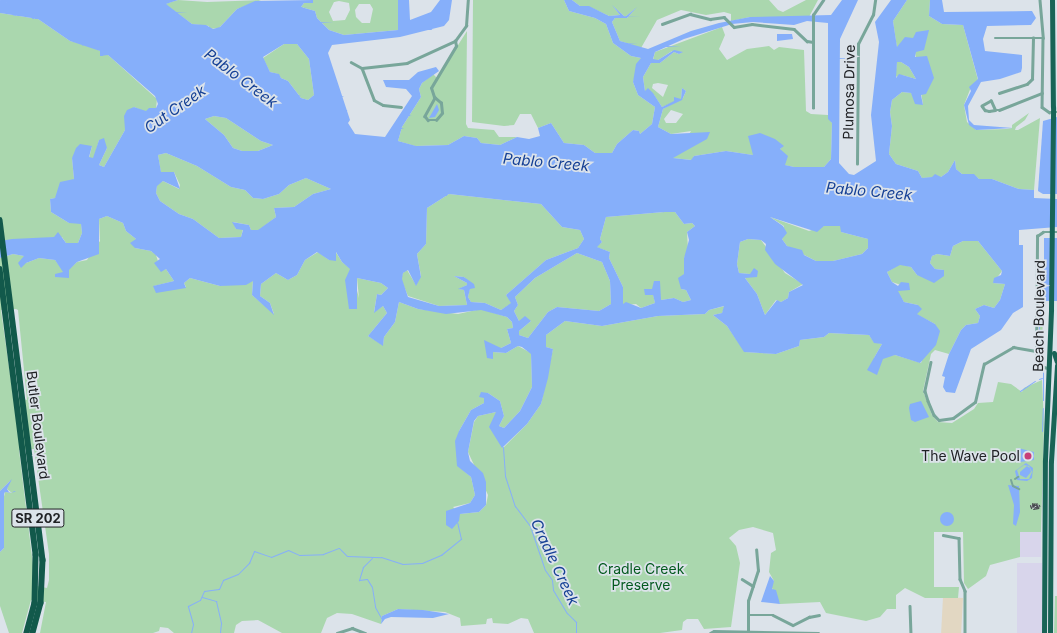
<!DOCTYPE html>
<html>
<head>
<meta charset="utf-8">
<style>
  body { margin:0 }
  #map { position:relative; width:1057px; height:633px; overflow:hidden; background:#dce3ea; font-family:Inter,sans-serif }
  div>[style] { position:absolute }
  .commercial>* { inset:0; background:#d8d5eb; transform-origin:0 0 }
  .education>* { inset:0; background:#e2d7c2; transform-origin:0 0 }
  .green>* { inset:0; background:#aad7ae }
  .water>* { inset:0; background:#86affa; transform-origin:0 0 }
  .round { border-radius:50% }
  .stream>* { height:1px; margin:-0.5px; padding:0 0.5px; transform-origin:0.5px; border-radius:0.5px; background:#86affa }
  .pedestrian>* { height:2px; margin:-1px; padding:0 1px; transform-origin:1px; border-radius:1px; background:#78a69a }
  .minor>* { height:2.5px; margin:-1.25px; padding:0 1.25px; transform-origin:1.25px; border-radius:1.25px; background:#78a69a }
  .trunk>* { height:5px; margin:-2.5px; padding:0 2.5px; transform-origin:2.5px; border-radius:2.5px; background:#186456 }
  .motorway>* { height:5.5px; margin:-2.75px; padding:0 2.75px; transform-origin:2.75px; border-radius:2.75px; background:#12594b }
  .rail>* { height:2.5px; margin-top:-1.25px; transform-origin:0; background:repeating-linear-gradient(90deg,#dce3ea 0 3px,#46494d 0 6px); box-sizing:border-box; border-block:1px solid #46494d }
  .trunk-bridge>* { height:5px; margin:-2.5px; padding:0 2.5px; transform-origin:2.5px; border-radius:2.5px; background:#186456 }
  .dots>* { width:11px; height:11px; translate:-50% -50%; box-sizing:border-box; border:2px solid #dce3ea; border-radius:50% }
  span { translate:-50% -50%; white-space:nowrap; text-align:center; line-height:1.15; -webkit-text-stroke:3.5px #dce3ea; paint-order:stroke }
  .shield-label span { padding:1px 3px; background:#dce3ea; border:1px solid; border-radius:3px; -webkit-text-stroke-width:0 }
  .shield-label { font-size:13px; color:#202225; font-weight:700 }
  .street-label { font-size:14px; color:#202225 }
  .poi-label { font-size:14px; color:#202225 }
  .right { translate:-100% -50%; text-align:right }
  .park-label { font-size:14px; color:#045a1f }
  .water-label { font-size:15px; color:#154095; font-style:italic }
</style>
</head>
<body>
<div id="map">
  <div class="commercial">
    <i style="left:1020px;top:532px;width:21px;height:25px"></i>
    <i style="left:1017px;top:563px;width:25px;height:70px"></i>
  </div>
  <div class="education">
    <i style="left:943px;top:597px;width:20px;height:36px;rotate:3deg"></i>
  </div>
  <div class="green">
    <i style="clip-path:polygon(178px 0,207px 2px,261px 0,237px 9px,219px 28px,209px 29px,209px 26px,192px 24px,165px 4px)"></i>
    <i style="clip-path:polygon(evenodd,313px 0,398px 0,398px 30px,344px 35px,329px 30px,317px 18px,315px 11px,301px 7px,304px 3px,313px 3px,313px 0,339px 1px,349px 3px,350px 10px,345px 20px,333px 21px,329px 12px,334px 2px,339px 1px,313px 0,359px 4px,370px 4px,373px 9px,370px 23px,362px 23px,356px 17px,355px 10px,359px 4px)"></i>
    <i style="clip-path:polygon(473px 0,564px 0,569px 11px,595px 18px,606px 24px,613px 43px,631px 56px,641px 58px,633px 82px,638px 95px,655px 107px,652px 124px,640px 134px,639px 131px,633px 130px,617px 144px,612px 153px,595px 153px,584px 145px,564px 143px,551px 123px,538px 128px,531px 114px,520px 114px,514px 125px,504px 126px,472px 122px)"></i>
    <i style="clip-path:polygon(572px 0,769px 0,778px 10px,783px 12px,806px 0,818px 0,809px 17px,750px 17px,731px 21px,731px 14px,724px 12px,706px 15px,681px 10px,657px 20px,641px 48px,620px 41px,612px 22px,615px 18px,627px 18px,636px 8px,625px 17px,613px 6px,620px 15px,609px 16px,592px 8px,580px 6px)"></i>
    <i style="clip-path:polygon(907px 0,930px 0,929px 16px,942px 24px,963px 25px,978px 80px,971px 87px,964px 105px,967px 122px,976px 130px,1006px 129px,1012px 128px,1012px 125px,1029px 113px,1025px 120px,1016px 127px,1015px 130px,1018px 130px,1040px 118px,1034px 190px,1019px 189px,992px 179px,979px 179px,973px 174px,962px 174px,956px 169px,955px 160px,948px 172px,941px 177px,922px 178px,918px 171px,896px 164px,889px 154px,892px 126px,890px 112px,892px 100px,902px 92px,911px 93px,923px 105px,913px 38px,897px 48px,893px 21px)"></i>
    <i style="clip-path:polygon(0 13px,38px 19px,70px 41px,87px 45px,107px 54px,157px 99px,156px 108px,146px 112px,134px 107px,125px 116px,125px 130px,104px 167px,99px 165px,107px 148px,99px 140px,94px 158px,89px 158px,92px 146px,72px 158px,74px 179px,55px 198px,50px 199px,51px 212px,69px 223px,81px 223px,82px 233px,78px 243px,66px 243px,62px 237px,0 241px)"></i>
    <i style="clip-path:polygon(evenodd,722px 27px,725px 35px,719px 49px,727px 60px,747px 49px,762px 47px,769px 46px,774px 50px,779px 47px,804px 50px,806px 111px,811px 114px,828px 115px,832px 123px,831px 159px,824px 167px,794px 167px,784px 165px,780px 149px,783px 146px,753px 155px,726px 151px,694px 156px,692px 160px,672px 158px,678px 154px,691px 131px,671px 134px,658px 127px,663px 109px,683px 98px,686px 91px,682px 88px,681px 99px,662px 107px,654px 95px,645px 91px,643px 77px,651px 63px,660px 63px,674px 52px,679px 54px,682px 52px,672px 51px,658px 60px,653px 60px,655px 52px,722px 27px,658px 83px,668px 85px,663px 97px,652px 88px,653px 84px,658px 83px,722px 27px,671px 110px,683px 114px,676px 123px,666px 123px,664px 119px,671px 110px)"></i>
    <i style="clip-path:polygon(467px 31px,466px 124px,468px 128px,494px 130px,499px 137px,517px 137px,500px 145px,481px 143px,477px 138px,464px 136px,448px 145px,415px 146px,398px 141px,402px 127px,421px 97px,419px 89px,422px 83px,433px 74px,437px 78px)"></i>
    <i style="clip-path:polygon(284px 44px,297px 44px,309px 59px,314px 95px,308px 100px,301px 98px,288px 81px,281px 78px,278px 74px,270px 72px,263px 58px)"></i>
    <i style="clip-path:polygon(897px 62px,901px 62px,909px 67px,916px 79px,902px 75px,895px 77px)"></i>
    <i style="clip-path:polygon(214px 116px,226px 118px,261px 141px,273px 145px,258px 151px,242px 151px,233px 148px,224px 135px,205px 119px)"></i>
    <i style="clip-path:polygon(166px 153px,197px 166px,231px 187px,245px 190px,253px 198px,263px 199px,279px 194px,289px 185px,306px 178px,331px 189px,313px 194px,294px 207px,274px 208px,276px 217px,259px 230px,251px 230px,249px 225px,233px 222px,236px 229px,243px 229px,241px 237px,219px 238px,193px 219px,179px 214px,160px 201px,156px 193px,157px 185px,163px 181px,179px 189px,180px 185px,174px 172px,161px 173px,158px 155px)"></i>
    <i style="clip-path:polygon(449px 194px,541px 204px,562px 227px,580px 230px,584px 239px,578px 248px,546px 260px,506px 295px,512px 303px,501px 310px,485px 303px,471px 302px,468px 297px,471px 283px,464px 277px,454px 276px,467px 283px,467px 285px,459px 289px,464px 290px,467px 305px,439px 306px,408px 296px,401px 279px,403px 273px,407px 270px,416px 285px,421px 276px,417px 254px,426px 244px,427px 208px)"></i>
    <i style="clip-path:polygon(664px 212px,675px 212px,684px 224px,692px 223px,695px 226px,687px 232px,688px 250px,684px 258px,684px 274px,681px 289px,686px 290px,691px 300px,683px 302px,674px 298px,661px 300px,652px 289px,645px 289px,653px 294px,655px 303px,641px 308px,636px 304px,623px 305px,623px 287px,609px 258px,610px 252px,596px 247px,602px 242px,600px 239px,606px 217px)"></i>
    <i style="clip-path:polygon(evenodd,107px 216px,123px 223px,126px 231px,136px 239px,135px 248px,151px 251px,156px 255px,161px 271px,166px 269px,174px 281px,154px 286px,186px 287px,184px 283px,190px 278px,220px 286px,253px 280px,252px 295px,274px 314px,270px 303px,260px 296px,261px 284px,276px 273px,288px 280px,297px 275px,305px 260px,318px 252px,329px 260px,335px 251px,342px 262px,351px 269px,359px 298px,357px 278px,381px 283px,388px 288px,381px 295px,377px 294px,374px 312px,383px 306px,387px 313px,368px 336px,383px 345px,384px 337px,395px 322px,399px 302px,418px 309px,458px 314px,481px 309px,507px 317px,512px 322px,513px 328px,507px 329px,511px 343px,493px 352px,506px 353px,518px 346px,531px 353px,532px 387px,520px 411px,504px 428px,499px 426px,504px 416px,500px 401px,488px 393px,484px 403px,471px 410px,459px 431px,457px 465px,471px 477px,475px 495px,470px 503px,453px 507px,460px 514px,479px 512px,486px 505px,488px 495px,468px 452px,474px 422px,478px 416px,496px 412px,503px 448px,527px 424px,541px 404px,553px 349px,546px 347px,546px 335px,565px 321px,602px 326px,658px 316px,705px 314px,709px 310px,725px 306px,722px 313px,713px 315px,727px 326px,745px 352px,776px 354px,799px 346px,800px 340px,824px 337px,829px 333px,869px 335px,874px 342px,882px 344px,874px 358px,895px 355px,921px 363px,935px 324px,916px 314px,918px 305px,904px 302px,897px 291px,901px 285px,892px 282px,887px 272px,900px 264px,911px 267px,917px 275px,939px 278px,944px 270px,935px 269px,930px 263px,932px 256px,937px 254px,950px 256px,953px 246px,963px 241px,978px 241px,1002px 271px,993px 283px,1005px 284px,1000px 300px,994px 308px,984px 305px,975px 309px,980px 316px,978px 323px,966px 325px,961px 330px,949px 354px,935px 350px,931px 354px,923px 391px,932px 415px,938px 422px,952px 423px,974px 409px,978px 403px,993px 402px,998px 382px,1011px 384px,1022px 392px,1024px 388px,1042px 380px,1044px 423px,1041px 532px,1020px 532px,1020px 557px,990px 565px,986px 576px,968px 589px,964px 583px,963px 532px,934px 532px,934px 587px,959px 587px,958px 598px,925px 598px,905px 588px,896px 595px,896px 609px,887px 609px,880px 617px,866px 621px,826px 613px,820px 602px,780px 604px,771px 586px,774px 581px,769px 572px,771px 553px,776px 550px,773px 533px,753px 527px,739px 530px,729px 538px,736px 546px,740px 563px,731px 627px,704px 629px,698px 619px,687px 619px,683px 622px,682px 630px,660px 633px,534px 633px,528px 619px,521px 618px,508px 624px,493px 623px,492px 618px,487px 619px,486px 624px,461px 626px,460px 618px,445px 612px,398px 609px,382px 616px,381px 624px,352px 614px,337px 613px,327px 618px,321px 633px,282px 633px,258px 620px,242px 621px,236px 625px,234px 633px,174px 633px,168px 628px,160px 627px,159px 631px,153px 633px,40px 633px,46px 602px,31px 600px,22px 633px,9px 633px,0 606px,0 552px,4px 548px,2px 506px,5px 492px,12px 493px,7px 489px,10px 481px,0 491px,0 258px,13px 254px,24px 256px,26px 263px,39px 258px,55px 260px,69px 278px,68px 270px,77px 262px,87px 260px,100px 241px,99px 219px,107px 216px,16px 309px,18px 310px,27px 400px,13px 396px,1px 310px,16px 309px,107px 216px,34px 449px,49px 554px,49px 580px,47px 588px,32px 585px,33px 565px,19px 450px,34px 449px)"></i>
    <i style="clip-path:polygon(770px 217px,809px 231px,824px 226px,841px 226px,841px 232px,868px 239px,868px 248px,862px 254px,833px 261px,816px 261px,787px 246px,782px 239px,784px 226px)"></i>
    <i style="clip-path:polygon(748px 239px,761px 240px,785px 273px,803px 284px,789px 292px,788px 298px,781px 302px,776px 300px,765px 315px,757px 294px,745px 278px,750px 274px,739px 273px,737px 264px,740px 242px)"></i>
    <i style="clip-path:polygon(577px 253px,602px 262px,610px 281px,611px 304px,599px 311px,557px 307px,548px 312px,528px 338px,519px 335px,519px 331px,531px 321px,519px 321px,514px 311px,518px 305px,515px 297px,535px 278px)"></i>
    <i style="clip-path:polygon(1041px 311px,1043px 313px,1042px 346px,1039px 341px)"></i>
    <i style="clip-path:polygon(1055px 596px,1057px 596px,1057px 633px,1054px 633px)"></i>
  </div>
  <div class="water">
    <i style="clip-path:polygon(evenodd,0 0,178px 0,166px 4px,192px 24px,206px 25px,213px 29px,220px 27px,237px 9px,255px 1px,313px 0,313px 3px,304px 3px,301px 7px,315px 11px,317px 18px,329px 30px,344px 35px,398px 30px,398px 0,409px 0,410px 20px,431px 12px,440px 0,452px 0,449px 20px,444px 26px,400px 37px,332px 45px,328px 53px,350px 120px,348px 123px,355px 134px,385px 137px,412px 96px,406px 89px,386px 87px,383px 80px,409px 80px,418px 72px,436px 67px,439px 71px,422px 83px,419px 89px,421px 97px,402px 127px,398px 141px,416px 146px,448px 145px,464px 136px,477px 138px,481px 143px,500px 145px,517px 137px,529px 139px,540px 136px,538px 128px,551px 123px,564px 143px,584px 145px,595px 153px,612px 153px,617px 144px,633px 130px,639px 131px,640px 134px,652px 124px,655px 107px,638px 95px,633px 82px,636px 64px,641px 58px,631px 56px,613px 43px,606px 24px,595px 18px,569px 11px,564px 0,572px 0,580px 6px,589px 6px,609px 16px,620px 15px,612px 5px,625px 17px,637px 7px,627px 18px,615px 18px,612px 22px,620px 41px,648px 49px,691px 31px,719px 23px,750px 17px,831px 15px,842px 0,858px 0,840px 39px,839px 163px,849px 174px,854px 175px,876px 161px,871px 115px,879px 42px,875px 22px,891px 0,907px 0,893px 21px,897px 47px,905px 37px,913px 38px,916px 32px,929px 30px,924px 50px,916px 52px,915px 57px,927px 56px,934px 78px,926px 94px,921px 95px,923px 105px,915px 104px,911px 93px,902px 92px,892px 100px,890px 112px,892px 126px,889px 154px,896px 164px,918px 171px,922px 178px,932px 177px,935px 174px,941px 177px,948px 172px,955px 160px,956px 169px,962px 174px,974px 174px,979px 179px,992px 179px,1019px 189px,1034px 190px,1034px 198px,1057px 199px,1057px 227px,1019px 230px,1019px 245px,1023px 245px,1023px 307px,1013px 313px,1001px 330px,971px 349px,955px 393px,946px 392px,943px 387px,945px 377px,942px 376px,949px 354px,961px 330px,966px 325px,978px 323px,980px 316px,975px 309px,984px 305px,994px 308px,1000px 300px,1005px 284px,993px 283px,994px 278px,1001px 275px,1002px 271px,978px 241px,963px 241px,953px 246px,950px 256px,937px 254px,932px 256px,930px 263px,935px 269px,944px 270px,944px 276px,934px 283px,917px 275px,911px 267px,900px 265px,887px 272px,892px 282px,898px 286px,901px 282px,909px 283px,910px 290px,898px 291px,904px 302px,918px 305px,922px 309px,917px 314px,935px 324px,940px 331px,936px 345px,920px 363px,895px 355px,883px 359px,877px 375px,867px 370px,882px 344px,874px 343px,869px 335px,829px 333px,824px 337px,800px 340px,799px 346px,776px 354px,744px 352px,727px 326px,713px 315px,722px 313px,724px 306px,709px 310px,705px 314px,658px 316px,602px 326px,565px 321px,546px 335px,546px 347px,553px 349px,548px 378px,541px 404px,527px 424px,502px 448px,489px 427px,496px 412px,478px 416px,474px 421px,468px 452px,470px 461px,483px 473px,486px 482px,486px 505px,479px 512px,460px 514px,459px 521px,452px 529px,446px 525px,446px 511px,470px 503px,475px 495px,471px 477px,457px 466px,455px 441px,459px 431px,471px 410px,484px 403px,484px 398px,479px 397px,481px 392px,488px 393px,500px 401px,504px 416px,499px 426px,504px 428px,520px 411px,532px 387px,531px 354px,522px 347px,518px 346px,506px 353px,493px 352px,493px 359px,487px 358px,484px 340px,501px 348px,511px 343px,507px 329px,513px 328px,512px 322px,507px 317px,481px 310px,446px 314px,418px 309px,399px 302px,395px 322px,384px 337px,383px 346px,368px 336px,387px 313px,383px 306px,374px 313px,377px 294px,381px 295px,388px 288px,381px 283px,357px 278px,357px 309px,349px 309px,345px 280px,350px 269px,342px 262px,336px 252px,336px 261px,329px 260px,317px 252px,305px 260px,297px 275px,288px 280px,276px 273px,261px 284px,260px 296px,270px 303px,274px 315px,252px 295px,253px 281px,246px 285px,220px 286px,190px 278px,184px 283px,186px 288px,156px 293px,153px 286px,174px 281px,166px 269px,161px 272px,154px 263px,160px 259px,151px 251px,135px 248px,130px 243px,136px 239px,126px 231px,123px 223px,107px 216px,99px 219px,99px 254px,77px 262px,69px 270px,69px 278px,55px 277px,55px 274px,63px 272px,55px 260px,39px 258px,26px 263px,21px 268px,18px 263px,24px 256px,13px 254px,0 258px,0 241px,12px 239px,54px 237px,58px 232px,66px 243px,78px 243px,82px 233px,81px 224px,69px 223px,51px 212px,50px 199px,55px 198px,60px 182px,74px 179px,72px 158px,76px 148px,80px 144px,92px 146px,89px 157px,93px 158px,99px 140px,104px 138px,107px 148px,99px 165px,104px 167px,125px 130px,124px 116px,127px 110px,134px 107px,146px 111px,149px 108px,156px 108px,158px 104px,155px 96px,108px 55px,100px 56px,100px 51px,70px 41px,38px 19px,0 13px,0 0,807px 21px,828px 23px,828px 119px,832px 123px,831px 159px,824px 167px,794px 167px,785px 165px,788px 156px,780px 149px,784px 146px,775px 139px,760px 133px,748px 136px,753px 155px,726px 151px,694px 156px,691px 160px,673px 158px,707px 139px,710px 132px,671px 134px,658px 127px,663px 109px,682px 100px,686px 91px,682px 88px,681px 99px,674px 97px,674px 101px,662px 107px,653px 93px,648px 88px,645px 91px,643px 77px,651px 63px,660px 63px,674px 52px,679px 54px,683px 52px,674px 50px,658px 60px,653px 59px,655px 52px,684px 39px,732px 24px,753px 22px,794px 25px,807px 21px,0 0,284px 44px,297px 44px,309px 59px,314px 95px,308px 100px,301px 98px,288px 81px,281px 78px,279px 74px,270px 72px,263px 57px,284px 44px,0 0,897px 62px,901px 62px,909px 67px,916px 79px,899px 74px,896px 78px,897px 62px,0 0,214px 116px,226px 118px,261px 141px,273px 145px,258px 151px,242px 151px,233px 148px,224px 135px,205px 119px,214px 116px,0 0,166px 153px,197px 166px,231px 187px,245px 190px,253px 198px,263px 199px,279px 194px,289px 185px,306px 178px,331px 189px,313px 194px,294px 207px,274px 208px,276px 217px,258px 230px,251px 230px,249px 225px,232px 222px,236px 229px,243px 230px,241px 237px,219px 238px,193px 219px,179px 214px,160px 201px,156px 193px,157px 186px,163px 181px,180px 189px,174px 172px,161px 172px,158px 155px,166px 153px,0 0,449px 194px,541px 204px,562px 227px,580px 230px,584px 239px,578px 248px,546px 260px,506px 295px,511px 303px,501px 310px,485px 303px,471px 302px,468px 297px,470px 289px,475px 288px,474px 284px,464px 277px,454px 276px,467px 283px,467px 285px,458px 289px,464px 290px,467px 305px,439px 306px,408px 297px,402px 279px,403px 273px,408px 270px,416px 286px,421px 277px,417px 254px,426px 244px,427px 208px,449px 194px,0 0,664px 212px,675px 212px,684px 224px,692px 223px,695px 226px,687px 232px,689px 240px,684px 258px,684px 274px,678px 278px,681px 289px,686px 290px,691px 300px,683px 302px,674px 298px,661px 300px,660px 281px,654px 281px,652px 289px,644px 289px,645px 295px,653px 295px,655px 303px,641px 308px,626px 302px,623px 304px,623px 287px,609px 258px,610px 252px,597px 247px,602px 242px,600px 239px,606px 217px,664px 212px,0 0,770px 217px,817px 232px,824px 226px,840px 226px,841px 232px,868px 239px,868px 248px,862px 254px,833px 261px,816px 261px,804px 255px,802px 250px,787px 246px,782px 239px,787px 233px,783px 226px,770px 217px,0 0,748px 239px,761px 240px,766px 244px,765px 250px,775px 264px,803px 285px,789px 292px,788px 298px,781px 302px,777px 300px,765px 315px,757px 294px,745px 278px,757px 277px,758px 271px,754px 268px,750px 274px,739px 273px,737px 264px,740px 242px,748px 239px,0 0,577px 253px,602px 262px,610px 281px,611px 304px,599px 311px,557px 307px,548px 312px,528px 338px,519px 335px,519px 331px,531px 321px,525px 316px,519px 321px,514px 311px,518px 305px,515px 297px,535px 278px,577px 253px)"></i>
    <i style="clip-path:polygon(930px 0,942px 0,944px 12px,1032px 11px,1036px 18px,1031px 25px,987px 26px,983px 39px,985px 51px,1022px 55px,1022px 68px,1021px 72px,1000px 79px,981px 82px,968px 106px,969px 120px,974px 125px,1013px 128px,976px 130px,969px 125px,964px 105px,971px 91px,969px 87px,978px 79px,963px 25px,942px 24px,929px 16px)"></i>
    <i style="clip-path:polygon(777px 34px,792px 34px,793px 39px,777px 41px)"></i>
    <i style="clip-path:polygon(437px 104px,439px 110px,435px 117px,429px 118px)"></i>
    <i style="clip-path:polygon(1057px 117px,1057px 194px,1043px 194px,1038px 191px,1043px 121px)"></i>
    <i style="left:1044px;top:238px;width:13px;height:63px"></i>
    <i style="clip-path:polygon(921px 401px,929px 417px,915px 422px,911px 420px,909px 408px,910px 404px)"></i>
    <i style="clip-path:polygon(1018px 448px,1034px 452px,1034px 460px,1020px 462px,1021px 453px,1016px 451px)"></i>
    <i style="clip-path:polygon(evenodd,1026px 463px,1033px 468px,1032px 478px,1027px 481px,1017px 480px,1015px 471px,1026px 463px,1024px 465px,1029px 466px,1032px 472px,1029px 479px,1020px 479px,1017px 470px,1024px 465px)"></i>
    <i style="clip-path:polygon(1027px 466px,1030px 468px,1031px 472px,1026px 478px,1020px 475px,1020px 472px)"></i>
    <i style="clip-path:polygon(12px 479px,7px 489px,9px 492px,12px 493px,14px 491px,16px 491px,12px 493px,5px 492px,4px 494px,4px 548px,0 552px,0 491px)"></i>
    <i style="clip-path:polygon(1008px 485px,1019px 486px,1020px 512px,1016px 526px,1013px 524px,1014px 505px)"></i>
    <i class="round" style="left:940px;top:512px;width:14px;height:14px"></i>
    <i style="clip-path:polygon(770px 576px,774px 581px,772px 589px,776px 590px,780px 604px,761px 602px)"></i>
    <i style="clip-path:polygon(398px 609px,423px 610px,449px 614px,433px 618px,391px 617px,385px 619px,381px 624px,382px 616px)"></i>
  </div>
  <div class="stream">
    <i style="left:1040px;top:312px;width:30px;rotate:94deg"></i>
    <i style="left:1038px;top:342px;width:24px;rotate:78deg"></i>
    <i style="left:1043px;top:372px;width:28px;rotate:90deg"></i>
    <i style="left:1039px;top:379px;width:3px;rotate:-18deg"></i>
    <i style="left:1020px;top:391px;width:18px;rotate:-34deg"></i>
    <i style="left:1042px;top:431px;width:23px;rotate:-88deg"></i>
    <i style="left:503px;top:447px;width:29px;rotate:86deg"></i>
    <i style="left:505px;top:476px;width:32px;rotate:72deg"></i>
    <i style="left:515px;top:506px;width:25px;rotate:53deg"></i>
    <i style="left:530px;top:526px;width:46px;rotate:71.2deg"></i>
    <i style="left:545px;top:570px;width:12px;rotate:55deg"></i>
    <i style="left:552px;top:580px;width:10px;rotate:84deg"></i>
    <i style="left:553px;top:590px;width:27px;rotate:59deg"></i>
    <i style="left:567px;top:613px;width:13px;rotate:45deg"></i>
    <i style="left:576px;top:622px;width:11px;rotate:90deg"></i>
    <i style="left:1008px;top:456px;width:3px;rotate:72deg"></i>
    <i style="left:1009px;top:459px;width:4px;rotate:-90deg"></i>
    <i style="left:372px;top:558px;width:13px;rotate:135deg"></i>
    <i style="left:363px;top:567px;width:14px;rotate:107deg"></i>
    <i style="left:359px;top:580px;width:8px;rotate:-7deg"></i>
    <i style="left:367px;top:579px;width:9px;rotate:58deg"></i>
    <i style="left:372px;top:587px;width:20px;rotate:81deg"></i>
    <i style="left:375px;top:607px;width:13px;rotate:61deg"></i>
    <i style="left:202px;top:597px;width:15px;rotate:16deg"></i>
    <i style="left:216px;top:601px;width:23px;rotate:77deg"></i>
    <i style="left:221px;top:623px;width:10px;rotate:96deg"></i>
    <i style="left:191px;top:633px;width:9px;rotate:-77deg"></i>
    <i style="left:193px;top:624px;width:19px;rotate:-106deg"></i>
    <i style="left:188px;top:606px;width:13px;rotate:-27deg"></i>
    <i style="left:200px;top:600px;width:10px;rotate:-66deg"></i>
    <i style="left:204px;top:591px;width:15px;rotate:-8deg"></i>
    <i style="left:219px;top:589px;width:10px;rotate:-66deg"></i>
    <i style="left:223px;top:580px;width:16px;rotate:-22deg"></i>
    <i style="left:238px;top:574px;width:16px;rotate:-45deg"></i>
    <i style="left:249px;top:563px;width:13px;rotate:-67deg"></i>
    <i style="left:254px;top:551px;width:18px;rotate:19deg"></i>
    <i style="left:271px;top:557px;width:18px;rotate:-22deg"></i>
    <i style="left:288px;top:550px;width:12px;rotate:24deg"></i>
    <i style="left:299px;top:555px;width:24px;rotate:-2deg"></i>
    <i style="left:323px;top:554px;width:17px;rotate:-21deg"></i>
    <i style="left:339px;top:548px;width:11px;rotate:45deg"></i>
    <i style="left:347px;top:556px;width:34px;rotate:2deg"></i>
    <i style="left:381px;top:557px;width:22px;rotate:18deg"></i>
    <i style="left:402px;top:564px;width:20px;rotate:-3deg"></i>
    <i style="left:422px;top:563px;width:21px;rotate:-23deg"></i>
    <i style="left:441px;top:555px;width:26px;rotate:-39deg"></i>
    <i style="left:461px;top:539px;width:17px;rotate:-103deg"></i>
  </div>
  <div class="pedestrian">
    <i style="left:1015px;top:479px;width:4px;rotate:-34deg"></i>
    <i style="left:1011px;top:480px;width:6px;rotate:72deg"></i>
    <i style="left:1013px;top:486px;width:7px;rotate:27deg"></i>
  </div>
  <div class="minor">
    <i style="left:1040px;top:0;width:38px;rotate:85deg"></i>
    <i style="left:1043px;top:38px;width:69px;rotate:90.8deg"></i>
    <i style="left:1042px;top:107px;width:9px;rotate:36deg"></i>
    <i style="left:1049px;top:112px;width:8px"></i>
    <i style="left:662px;top:24px;width:30px;rotate:-20deg"></i>
    <i style="left:690px;top:14px;width:21px;rotate:14deg"></i>
    <i style="left:710px;top:19px;width:14px;rotate:-8deg"></i>
    <i style="left:724px;top:17px;width:14px;rotate:45deg"></i>
    <i style="left:734px;top:27px;width:18px;rotate:-9deg"></i>
    <i style="left:752px;top:24px;width:42px;rotate:6.8deg"></i>
    <i style="left:794px;top:29px;width:18px;rotate:43deg"></i>
    <i style="left:807px;top:41px;width:6px;rotate:9deg"></i>
    <i style="left:995px;top:38px;width:48px"></i>
    <i style="left:351px;top:62px;width:13px;rotate:29deg"></i>
    <i style="left:362px;top:68px;width:45px;rotate:-6.3deg"></i>
    <i style="left:407px;top:63px;width:53px;rotate:-24.6deg"></i>
    <i style="left:455px;top:41px;width:19px;rotate:-54deg"></i>
    <i style="left:466px;top:26px;width:26px;rotate:-86deg"></i>
    <i style="left:362px;top:68px;width:34px;rotate:69deg"></i>
    <i style="left:374px;top:100px;width:10px;rotate:29deg"></i>
    <i style="left:383px;top:105px;width:18px;rotate:6deg"></i>
    <i style="left:999px;top:93px;width:29px;rotate:-18deg"></i>
    <i style="left:1027px;top:84px;width:7px;rotate:-45deg"></i>
    <i style="left:1032px;top:79px;width:41px;rotate:-88.6deg"></i>
    <i style="left:435px;top:98px;width:21px;rotate:119deg"></i>
    <i style="left:425px;top:116px;width:5px;rotate:53deg"></i>
    <i style="left:428px;top:120px;width:8px"></i>
    <i style="left:436px;top:120px;width:9px;rotate:-49deg"></i>
    <i style="left:442px;top:113px;width:10px;rotate:-96deg"></i>
    <i style="left:441px;top:103px;width:8px;rotate:-140deg"></i>
    <i style="left:435px;top:98px;width:1px;rotate:-135deg"></i>
    <i style="left:434px;top:97px;width:9px;rotate:-108deg"></i>
    <i style="left:431px;top:88px;width:49px;rotate:-59.2deg"></i>
    <i style="left:456px;top:46px;width:5px;rotate:-101deg"></i>
    <i style="left:813px;top:108px;width:93px;rotate:-90deg"></i>
    <i style="left:813px;top:15px;width:18px;rotate:-56deg"></i>
    <i style="left:995px;top:110px;width:10px;rotate:-114deg"></i>
    <i style="left:991px;top:101px;width:10px;rotate:151deg"></i>
    <i style="left:982px;top:106px;width:5px;rotate:53deg"></i>
    <i style="left:985px;top:110px;width:4px;rotate:14deg"></i>
    <i style="left:989px;top:111px;width:6px;rotate:-9deg"></i>
    <i style="left:995px;top:110px;width:4px"></i>
    <i style="left:999px;top:110px;width:46px;rotate:-21.6deg"></i>
    <i style="left:857px;top:164px;width:120px;rotate:-89.5deg"></i>
    <i style="left:858px;top:44px;width:33px;rotate:-63deg"></i>
    <i style="left:873px;top:15px;width:15px;rotate:-82deg"></i>
    <i style="left:931px;top:362px;width:30px;rotate:102deg"></i>
    <i style="left:925px;top:391px;width:10px;rotate:73deg"></i>
    <i style="left:928px;top:401px;width:15px;rotate:67deg"></i>
    <i style="left:934px;top:415px;width:7px;rotate:45deg"></i>
    <i style="left:939px;top:420px;width:14px;rotate:-8deg"></i>
    <i style="left:953px;top:418px;width:27px;rotate:-36deg"></i>
    <i style="left:975px;top:402px;width:39px;rotate:-77deg"></i>
    <i style="left:984px;top:364px;width:34px;rotate:-30deg"></i>
    <i style="left:1013px;top:347px;width:23px;rotate:10deg"></i>
    <i style="left:1049px;top:369px;width:10px;rotate:-163deg"></i>
    <i style="left:1039px;top:366px;width:8px;rotate:-113deg"></i>
    <i style="left:1036px;top:359px;width:123px;rotate:-89.5deg"></i>
    <i style="left:1037px;top:236px;width:7px;rotate:-34deg"></i>
    <i style="left:1043px;top:232px;width:14px"></i>
    <i style="left:943px;top:535px;width:16px;rotate:11deg"></i>
    <i style="left:959px;top:538px;width:41px;rotate:88.6deg"></i>
    <i style="left:960px;top:579px;width:13px;rotate:67deg"></i>
    <i style="left:965px;top:591px;width:42px;rotate:90deg"></i>
    <i style="left:742px;top:579px;width:13px;rotate:32deg"></i>
    <i style="left:910px;top:606px;width:27px;rotate:88deg"></i>
    <i style="left:749px;top:615px;width:24px"></i>
    <i style="left:773px;top:615px;width:22px;rotate:27deg"></i>
    <i style="left:793px;top:625px;width:18px;rotate:-27deg"></i>
    <i style="left:809px;top:617px;width:10px;rotate:-11deg"></i>
    <i style="left:748px;top:631px;width:30px;rotate:-90deg"></i>
    <i style="left:748px;top:601px;width:32px;rotate:-72deg"></i>
    <i style="left:758px;top:571px;width:21px;rotate:-95deg"></i>
    <i style="left:337px;top:633px;width:16px;rotate:-18deg"></i>
    <i style="left:352px;top:628px;width:14px;rotate:21deg"></i>
    <i style="left:710px;top:633px;width:4px;rotate:-27deg"></i>
    <i style="left:714px;top:631px;width:104px;rotate:1.1deg"></i>
  </div>
  <div class="trunk">
    <i style="left:1052px;top:0;width:107px;rotate:89.5deg"></i>
    <i style="left:1054px;top:353px;width:9px;rotate:72deg"></i>
    <i style="left:1044px;top:633px;width:173px;rotate:-89.7deg"></i>
    <i style="left:1045px;top:460px;width:151px;rotate:-87.7deg"></i>
    <i style="left:1050px;top:633px;width:172px;rotate:-89.7deg"></i>
    <i style="left:1051px;top:461px;width:96px;rotate:-86.4deg"></i>
  </div>
  <div class="motorway">
    <i style="left:0;top:220px;width:343px;rotate:82.8deg"></i>
    <i style="left:43px;top:560px;width:43px;rotate:92.7deg"></i>
    <i style="left:41px;top:603px;width:31px;rotate:105deg"></i>
    <i style="left:0;top:269px;width:288px;rotate:82.8deg"></i>
    <i style="left:36px;top:555px;width:48px;rotate:91.2deg"></i>
    <i style="left:35px;top:603px;width:31px;rotate:105deg"></i>
  </div>
  <div class="rail">
    <i style="left:1037px;top:505px;width:3px;rotate:45deg"></i>
    <i style="left:1039px;top:507px;width:2px;rotate:153deg"></i>
    <i style="left:1037px;top:508px;width:5px;rotate:-143deg"></i>
    <i style="left:1033px;top:505px;width:1px;rotate:180deg"></i>
    <i style="left:1032px;top:505px;width:2px;rotate:90deg"></i>
    <i style="left:1032px;top:507px;width:1px;rotate:45deg"></i>
    <i style="left:1033px;top:508px;width:6px;rotate:-9deg"></i>
    <i style="left:1039px;top:507px;width:2px;rotate:-117deg"></i>
    <i style="left:1038px;top:505px;width:6px;rotate:180deg"></i>
    <i style="left:1032px;top:505px;width:1px;rotate:90deg"></i>
    <i style="left:1032px;top:506px;width:2px;rotate:63deg"></i>
    <i style="left:1033px;top:508px;width:1px;rotate:-45deg"></i>
    <i style="left:1034px;top:507px;width:4px;rotate:-34deg"></i>
  </div>
  <div class="trunk-bridge">
    <i style="left:1051px;top:309px;width:202px;rotate:-89.4deg"></i>
  </div>
  <div class="dots">
    <i style="left:1028px;top:456px;background:#c83f79"></i>
  </div>
  <div class="shield-label">
    <span style="left:38px;top:518px">SR 202</span>
  </div>
  <div class="street-label">
    <span style="left:849px;top:92px;rotate:-89deg">Plumosa Drive</span>
    <span style="left:1039px;top:316px;rotate:-89deg">Beach Boulevard</span>
    <span style="left:38px;top:425px;rotate:83deg">Butler Boulevard</span>
  </div>
  <div class="poi-label">
    <span class="right" style="left:1020px;top:456px">The Wave Pool</span>
  </div>
  <div class="park-label">
    <span style="left:641px;top:577px">Cradle Creek<br>Preserve</span>
  </div>
  <div class="water-label">
    <span style="left:241px;top:78px;rotate:37deg">Pablo Creek</span>
    <span style="left:175px;top:109px;rotate:-35deg">Cut Creek</span>
    <span style="left:546px;top:162px;rotate:5deg">Pablo Creek</span>
    <span style="left:869px;top:191px;rotate:5deg">Pablo Creek</span>
    <span style="left:555px;top:562px;rotate:65deg">Cradle Creek</span>
  </div>
</div>
</body>
</html>
